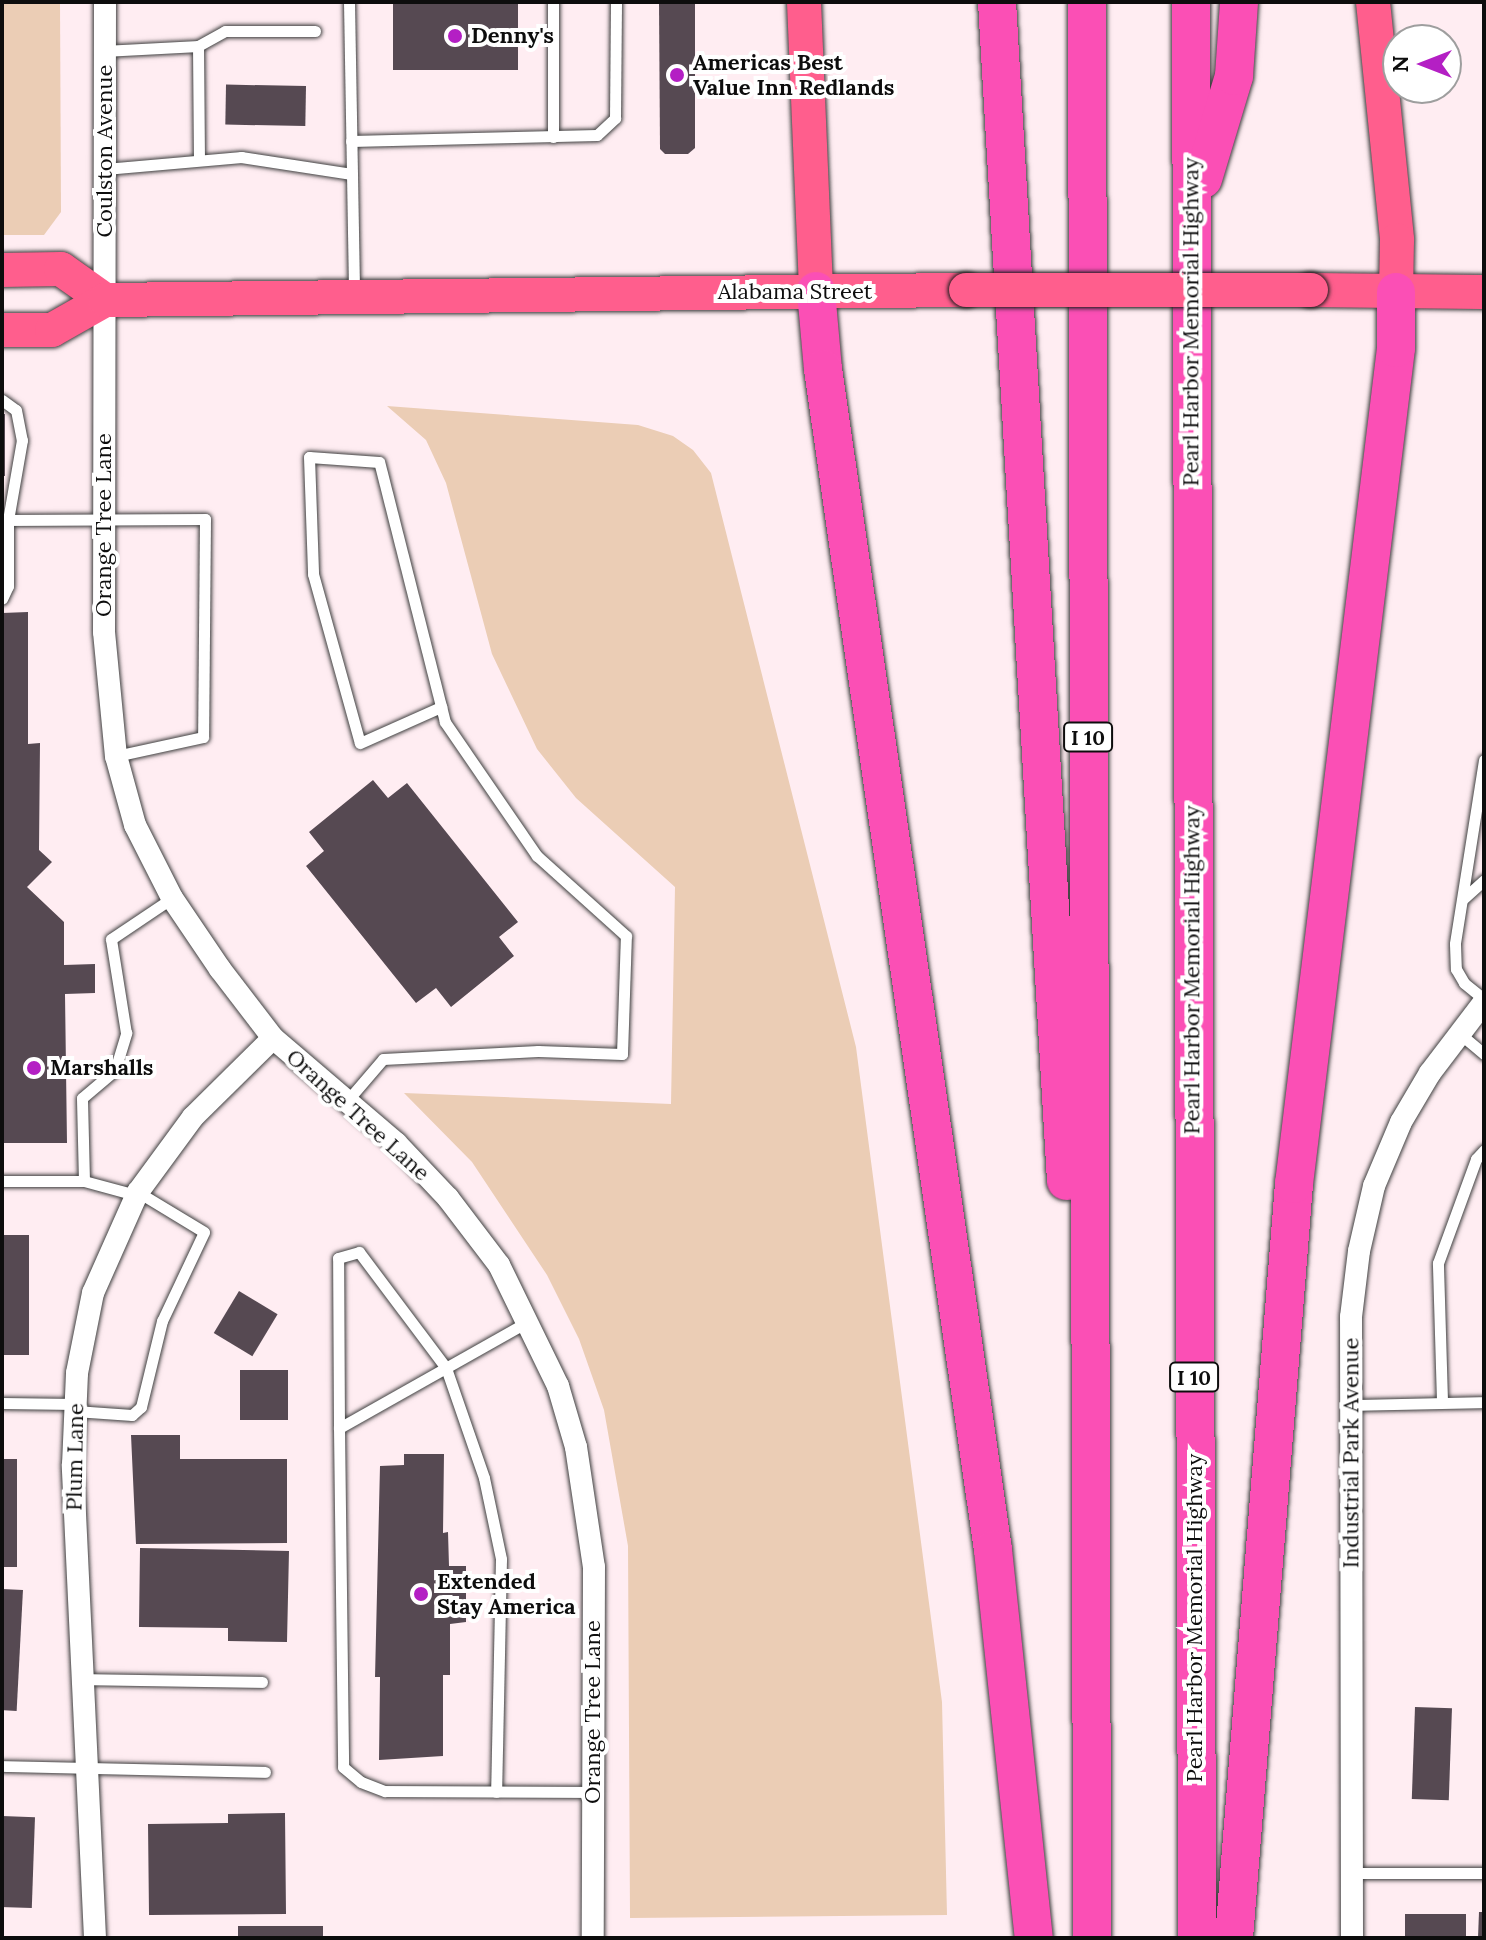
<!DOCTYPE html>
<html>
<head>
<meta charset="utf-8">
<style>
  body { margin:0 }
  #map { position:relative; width:1486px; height:1940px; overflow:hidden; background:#ffedf2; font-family:Lora,serif }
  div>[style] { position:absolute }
  .green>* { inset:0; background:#ebcdb5 }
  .building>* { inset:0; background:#564952; transform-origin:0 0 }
  .roads { filter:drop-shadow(0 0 2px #404040) drop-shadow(0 0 2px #404040) }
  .lane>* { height:11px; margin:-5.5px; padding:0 5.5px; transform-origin:5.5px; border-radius:5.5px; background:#fff }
  .street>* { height:22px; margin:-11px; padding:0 11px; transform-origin:11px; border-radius:11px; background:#fff }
  .primary>* { height:34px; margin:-17px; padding:0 17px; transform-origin:17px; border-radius:17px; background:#ff5e8d }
  .highway>* { height:38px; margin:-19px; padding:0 19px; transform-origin:19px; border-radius:19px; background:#fb4fb5 }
  .bridges { filter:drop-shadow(0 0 2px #1e1e1e) drop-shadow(0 0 2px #1e1e1e) }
  .primary-bridge>* { height:34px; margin:-17px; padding:0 17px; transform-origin:17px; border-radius:17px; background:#ff5e8d }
  .dots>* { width:22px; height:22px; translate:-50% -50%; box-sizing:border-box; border:4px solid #fff; border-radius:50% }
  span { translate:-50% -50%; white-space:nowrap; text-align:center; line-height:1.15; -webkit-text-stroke:8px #fff; paint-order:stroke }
  .shield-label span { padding:2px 6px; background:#fff; border:2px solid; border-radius:6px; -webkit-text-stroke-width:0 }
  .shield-label { font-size:20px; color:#0d0d0d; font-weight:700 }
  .poi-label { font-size:22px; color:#0d0d0d; font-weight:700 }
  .left { translate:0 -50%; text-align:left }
  .street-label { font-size:22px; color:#0d0d0d }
  .frame { position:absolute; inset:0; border:4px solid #0d0d0d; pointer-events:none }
  .north { position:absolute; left:1382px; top:24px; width:80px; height:80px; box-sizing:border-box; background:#fff; border:2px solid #9e9e9e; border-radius:50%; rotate:270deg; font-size:22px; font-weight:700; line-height:32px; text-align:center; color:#0d0d0d }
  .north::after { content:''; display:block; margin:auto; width:28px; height:36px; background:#b41fc4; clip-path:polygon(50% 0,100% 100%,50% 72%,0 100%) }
</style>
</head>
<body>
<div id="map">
  <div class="green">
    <i style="clip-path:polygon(2px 2px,60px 2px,61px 212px,44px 235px,2px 235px)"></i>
    <i style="clip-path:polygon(387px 406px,638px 425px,673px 436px,693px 450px,711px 473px,856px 1047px,942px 1702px,947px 1915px,630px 1918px,628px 1546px,604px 1410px,579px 1339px,547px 1275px,472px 1162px,404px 1093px,671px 1104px,675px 887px,576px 798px,537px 749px,492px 654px,446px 483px,426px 440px)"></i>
  </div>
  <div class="building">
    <i style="left:393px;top:2px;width:125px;height:68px"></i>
    <i style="clip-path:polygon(659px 2px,695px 2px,695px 148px,688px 154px,665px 154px,660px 149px)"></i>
    <i style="left:306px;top:86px;width:40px;height:80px;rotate:91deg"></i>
    <i style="left:2px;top:414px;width:3px;height:62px"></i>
    <i style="clip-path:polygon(28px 612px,28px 744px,40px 743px,39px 850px,52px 862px,27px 887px,64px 922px,64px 965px,95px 964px,95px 993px,65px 994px,67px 1143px,2px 1143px,2px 613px)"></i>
    <i style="clip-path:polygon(373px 780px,388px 798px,407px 783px,518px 922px,499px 937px,514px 956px,451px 1007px,436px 988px,416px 1003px,306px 866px,324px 851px,309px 832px)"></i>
    <i style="left:2px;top:1235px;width:27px;height:120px"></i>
    <i style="left:239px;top:1291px;width:45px;height:49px;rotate:31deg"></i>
    <i style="left:240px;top:1370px;width:48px;height:50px"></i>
    <i style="clip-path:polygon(131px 1435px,180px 1435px,180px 1459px,287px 1459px,287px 1543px,136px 1544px)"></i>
    <i style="clip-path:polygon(404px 1454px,444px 1454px,443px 1533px,448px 1532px,449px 1566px,466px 1566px,466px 1622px,450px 1624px,450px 1675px,443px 1675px,443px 1756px,379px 1760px,380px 1677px,375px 1677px,380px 1466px,404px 1465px)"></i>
    <i style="left:2px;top:1459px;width:15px;height:108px"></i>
    <i style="clip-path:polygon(140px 1548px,289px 1551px,287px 1642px,228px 1641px,228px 1628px,139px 1627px)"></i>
    <i style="left:2px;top:1589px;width:21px;height:121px;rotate:3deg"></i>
    <i style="left:1415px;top:1707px;width:37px;height:92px;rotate:2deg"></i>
    <i style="clip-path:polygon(285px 1813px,286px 1914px,149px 1915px,148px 1824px,228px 1823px,228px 1814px)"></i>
    <i style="left:2px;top:1816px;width:33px;height:91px;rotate:2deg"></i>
    <i style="clip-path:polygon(1479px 1912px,1484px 1912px,1484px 1938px,1478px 1938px)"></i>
    <i style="left:1405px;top:1914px;width:61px;height:24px"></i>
    <i style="left:238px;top:1926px;width:85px;height:12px"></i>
  </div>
  <div class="roads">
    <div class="lane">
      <i style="left:349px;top:2px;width:293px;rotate:89deg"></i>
      <i style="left:104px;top:51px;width:94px;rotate:-3deg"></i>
      <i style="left:553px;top:137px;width:135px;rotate:-90deg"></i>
      <i style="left:351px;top:141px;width:246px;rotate:-1.4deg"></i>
      <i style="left:597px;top:135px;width:25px;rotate:-43deg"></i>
      <i style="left:615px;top:118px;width:116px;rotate:-89.5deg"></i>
      <i style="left:199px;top:160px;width:114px;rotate:-90.5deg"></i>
      <i style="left:198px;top:46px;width:31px;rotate:-29deg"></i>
      <i style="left:225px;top:31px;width:90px"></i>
      <i style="left:105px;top:169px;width:137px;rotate:-5deg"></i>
      <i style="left:241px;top:157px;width:112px;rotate:8.7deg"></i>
      <i style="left:2px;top:400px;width:17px;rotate:36deg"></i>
      <i style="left:16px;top:410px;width:31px;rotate:79deg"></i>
      <i style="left:22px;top:440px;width:81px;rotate:99.9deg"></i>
      <i style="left:8px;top:520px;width:66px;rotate:90deg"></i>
      <i style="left:8px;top:586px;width:14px;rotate:115deg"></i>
      <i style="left:8px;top:520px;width:197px;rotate:-0.3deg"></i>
      <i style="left:205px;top:519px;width:218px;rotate:90.5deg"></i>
      <i style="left:203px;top:737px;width:89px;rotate:167.7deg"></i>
      <i style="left:1484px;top:760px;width:186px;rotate:99deg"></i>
      <i style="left:1455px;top:944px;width:25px;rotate:88deg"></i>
      <i style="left:1456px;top:969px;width:16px;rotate:60deg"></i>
      <i style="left:1464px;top:983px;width:26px;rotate:39deg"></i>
      <i style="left:1463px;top:899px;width:28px;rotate:-42deg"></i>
      <i style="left:1459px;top:1033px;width:33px;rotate:40deg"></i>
      <i style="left:347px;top:1101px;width:55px;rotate:-49.4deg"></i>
      <i style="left:383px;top:1059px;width:155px;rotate:-3deg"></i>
      <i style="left:538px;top:1051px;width:84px;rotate:2deg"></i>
      <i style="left:622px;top:1054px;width:118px;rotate:-88.1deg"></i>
      <i style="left:626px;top:936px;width:120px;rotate:-138deg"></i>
      <i style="left:537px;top:856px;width:163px;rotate:-124.5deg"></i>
      <i style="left:445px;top:722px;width:268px;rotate:-104.2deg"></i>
      <i style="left:379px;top:462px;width:70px;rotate:-175.9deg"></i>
      <i style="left:309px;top:457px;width:117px;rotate:88deg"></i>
      <i style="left:313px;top:574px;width:175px;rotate:74.5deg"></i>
      <i style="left:360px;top:743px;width:89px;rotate:-24deg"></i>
      <i style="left:2px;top:1181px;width:82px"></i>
      <i style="left:84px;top:1181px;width:54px;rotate:15.1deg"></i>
      <i style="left:84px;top:1181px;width:83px;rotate:-91.4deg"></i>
      <i style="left:82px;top:1098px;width:43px;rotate:-40.3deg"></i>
      <i style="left:115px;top:1070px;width:39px;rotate:-73deg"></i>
      <i style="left:126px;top:1033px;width:95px;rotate:-99.1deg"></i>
      <i style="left:111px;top:939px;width:73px;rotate:-33.9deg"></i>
      <i style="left:529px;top:1321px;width:218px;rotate:150.6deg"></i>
      <i style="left:339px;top:1428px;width:339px;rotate:89.3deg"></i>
      <i style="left:343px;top:1767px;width:23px;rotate:40deg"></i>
      <i style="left:361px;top:1782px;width:26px;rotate:21deg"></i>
      <i style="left:385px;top:1791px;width:208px;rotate:0.3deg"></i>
      <i style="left:1442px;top:1401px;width:138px;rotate:-91.7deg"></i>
      <i style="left:1438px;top:1263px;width:111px;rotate:-69.9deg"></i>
      <i style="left:1476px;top:1159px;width:12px;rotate:-48deg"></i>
      <i style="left:2px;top:1403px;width:73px;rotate:0.8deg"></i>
      <i style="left:1352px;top:1405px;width:132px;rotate:-1.3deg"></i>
      <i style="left:75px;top:1411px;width:57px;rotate:4deg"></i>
      <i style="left:132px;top:1415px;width:12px;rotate:-42deg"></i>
      <i style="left:141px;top:1407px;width:89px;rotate:-76.3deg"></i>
      <i style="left:162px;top:1321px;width:98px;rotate:-64.7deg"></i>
      <i style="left:204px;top:1232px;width:77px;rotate:-148.8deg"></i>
      <i style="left:339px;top:1428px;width:170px;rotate:-90.3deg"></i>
      <i style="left:338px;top:1258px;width:22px;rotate:-16deg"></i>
      <i style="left:359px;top:1252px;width:145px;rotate:53.1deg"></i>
      <i style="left:446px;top:1368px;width:116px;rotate:70.9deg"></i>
      <i style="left:484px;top:1478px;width:83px;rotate:78.1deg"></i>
      <i style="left:501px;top:1559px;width:233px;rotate:91.2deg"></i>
      <i style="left:81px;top:1679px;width:181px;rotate:0.9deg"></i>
      <i style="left:2px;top:1766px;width:263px;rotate:1.3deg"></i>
      <i style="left:1351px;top:1873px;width:133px"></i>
    </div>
    <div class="street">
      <i style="left:105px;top:2px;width:630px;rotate:90.09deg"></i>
      <i style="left:104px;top:632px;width:125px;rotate:84.5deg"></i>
      <i style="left:116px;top:756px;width:72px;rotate:74.6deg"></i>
      <i style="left:135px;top:825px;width:82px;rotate:63.1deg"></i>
      <i style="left:172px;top:898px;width:86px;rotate:55.9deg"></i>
      <i style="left:220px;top:969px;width:87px;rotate:52.5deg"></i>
      <i style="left:273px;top:1038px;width:162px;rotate:40.5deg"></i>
      <i style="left:396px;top:1143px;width:76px;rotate:46.6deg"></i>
      <i style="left:448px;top:1198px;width:84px;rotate:52.7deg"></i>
      <i style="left:499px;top:1265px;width:135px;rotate:64deg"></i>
      <i style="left:558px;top:1386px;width:64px;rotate:73.6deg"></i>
      <i style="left:576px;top:1447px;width:121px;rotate:81.5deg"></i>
      <i style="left:594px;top:1567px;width:371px;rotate:90.2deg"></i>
      <i style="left:95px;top:1938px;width:474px;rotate:-92.7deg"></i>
      <i style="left:73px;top:1465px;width:92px;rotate:-87.5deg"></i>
      <i style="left:77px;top:1373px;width:82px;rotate:-78.7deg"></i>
      <i style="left:93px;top:1293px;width:111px;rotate:-66deg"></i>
      <i style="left:138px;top:1192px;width:93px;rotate:-53.7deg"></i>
      <i style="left:193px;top:1117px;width:112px;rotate:-44.6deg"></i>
      <i style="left:1352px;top:1938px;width:621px;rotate:-90.09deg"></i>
      <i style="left:1351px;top:1317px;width:66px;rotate:-83.1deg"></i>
      <i style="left:1359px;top:1251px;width:67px;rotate:-77deg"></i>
      <i style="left:1374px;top:1186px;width:69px;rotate:-67.1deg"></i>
      <i style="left:1401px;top:1122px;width:57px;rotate:-59.4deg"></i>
      <i style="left:1430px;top:1073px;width:89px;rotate:-52.7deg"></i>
    </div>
    <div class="primary">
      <i style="left:804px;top:2px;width:289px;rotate:87.6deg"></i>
      <i style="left:1373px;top:2px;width:239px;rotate:84.2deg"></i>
      <i style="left:1397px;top:240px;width:52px;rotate:91.1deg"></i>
      <i style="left:2px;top:270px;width:59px;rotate:-1deg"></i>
      <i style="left:61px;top:269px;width:54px;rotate:35.2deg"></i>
      <i style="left:1311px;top:290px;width:173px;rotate:0.7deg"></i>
      <i style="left:2px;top:330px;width:50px"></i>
      <i style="left:52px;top:330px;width:61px;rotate:-29.5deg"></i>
      <i style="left:105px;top:300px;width:861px;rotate:-0.67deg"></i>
    </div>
    <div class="highway">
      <i style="left:997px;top:2px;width:1181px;rotate:86.65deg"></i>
      <i style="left:1087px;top:2px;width:1936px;rotate:89.85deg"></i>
      <i style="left:1191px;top:2px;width:1936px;rotate:89.82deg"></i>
      <i style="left:1203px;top:179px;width:108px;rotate:-73.2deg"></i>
      <i style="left:1234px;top:76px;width:74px;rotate:-86.1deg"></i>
      <i style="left:816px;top:291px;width:78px;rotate:84.9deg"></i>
      <i style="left:823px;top:369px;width:1193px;rotate:81.81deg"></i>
      <i style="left:993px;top:1550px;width:390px;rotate:84deg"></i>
      <i style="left:1234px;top:1938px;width:756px;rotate:-85.45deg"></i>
      <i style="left:1294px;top:1184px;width:842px;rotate:-83.04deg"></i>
      <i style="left:1396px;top:348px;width:56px;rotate:-90deg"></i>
    </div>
  </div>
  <div class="bridges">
    <div class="primary-bridge">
      <i style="left:966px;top:290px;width:345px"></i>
    </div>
  </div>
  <div class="dots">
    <i style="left:455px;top:36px;background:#b41fc4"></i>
    <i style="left:677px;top:75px;background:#b41fc4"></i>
    <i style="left:34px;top:1068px;background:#b41fc4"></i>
    <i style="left:421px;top:1594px;background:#b41fc4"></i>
  </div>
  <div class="shield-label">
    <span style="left:1088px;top:737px">I 10</span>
    <span style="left:1194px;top:1377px">I 10</span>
  </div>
  <div class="poi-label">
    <span class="left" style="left:471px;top:36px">Denny's</span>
    <span class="left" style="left:693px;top:75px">Americas Best<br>Value Inn Redlands</span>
    <span class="left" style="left:50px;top:1068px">Marshalls</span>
    <span class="left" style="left:437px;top:1594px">Extended<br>Stay America</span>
  </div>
  <div class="street-label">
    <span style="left:105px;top:151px;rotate:-90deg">Coulston Avenue</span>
    <span style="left:795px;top:292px">Alabama Street</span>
    <span style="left:1191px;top:322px;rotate:-90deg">Pearl Harbor Memorial Highway</span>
    <span style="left:104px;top:525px;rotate:-90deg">Orange Tree Lane</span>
    <span style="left:1192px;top:970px;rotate:-90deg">Pearl Harbor Memorial Highway</span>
    <span style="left:358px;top:1115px;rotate:42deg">Orange Tree Lane</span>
    <span style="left:1351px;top:1453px;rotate:-90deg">Industrial Park Avenue</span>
    <span style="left:75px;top:1457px;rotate:-89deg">Plum Lane</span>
    <span style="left:1195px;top:1618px;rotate:-90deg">Pearl Harbor Memorial Highway</span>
    <span style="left:593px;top:1712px;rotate:-90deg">Orange Tree Lane</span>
  </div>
  <div class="frame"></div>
  <div class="north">N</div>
</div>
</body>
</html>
